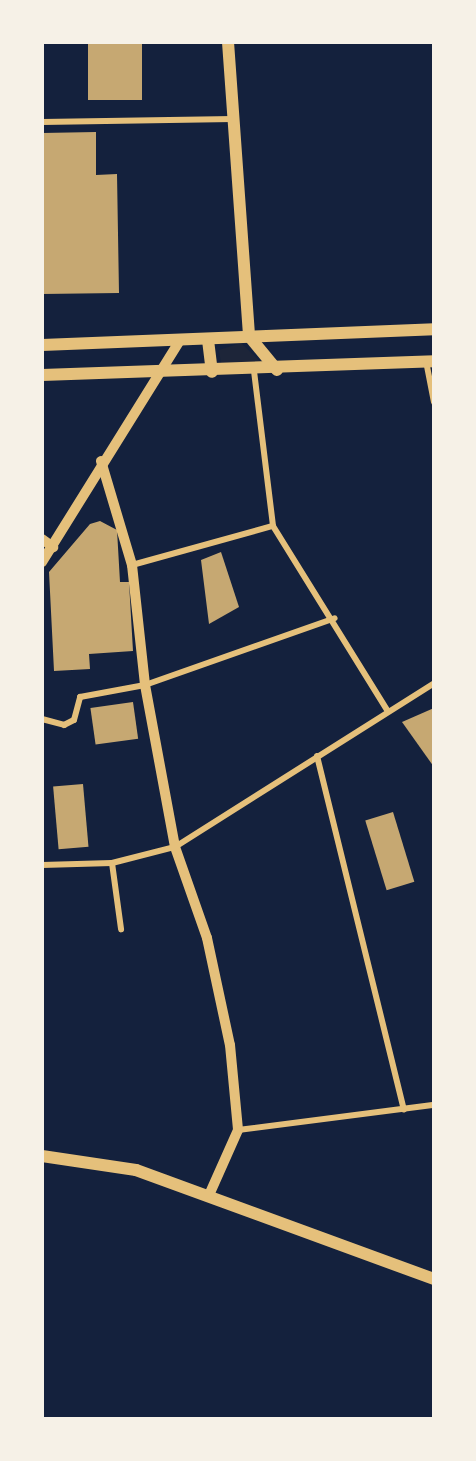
<!DOCTYPE html>
<html>
<head>
<meta charset="utf-8">
<style>
  body { margin:0 }
  #map { position:relative; width:476px; height:1461px; overflow:hidden; background:#14213d; font-family:"DejaVu Sans",sans-serif }
  div>[style] { position:absolute }
  .green>* { inset:0; background:#1d2539 }
  .building>* { inset:0; background:#c6a872; transform-origin:0 0 }
  .minor>* { height:6px; margin:-3px; padding:0 3px; transform-origin:3px; border-radius:3px; background:#e5c07b }
  .tertiary>* { height:10px; margin:-5px; padding:0 5px; transform-origin:5px; border-radius:5px; background:#e5c07b }
  .primary>* { height:12px; margin:-6px; padding:0 6px; transform-origin:6px; border-radius:6px; background:#e5c07b }
  span { translate:-50% -50%; white-space:nowrap; text-align:center; line-height:1.15; -webkit-text-stroke:6px #f6f1e7; paint-order:stroke }
  .frame { position:absolute; inset:0; border:44px solid #f6f1e7; pointer-events:none }
</style>
</head>
<body>
<div id="map">
  <div class="green">
    <i style="clip-path:polygon(241px 343px,263px 364px,221px 364px,219px 350px)"></i>
  </div>
  <div class="building">
    <i style="left:88px;top:42px;width:54px;height:58px"></i>
    <i style="clip-path:polygon(96px 132px,96px 175px,117px 174px,119px 293px,42px 294px,42px 133px)"></i>
    <i style="clip-path:polygon(100px 521px,117px 530px,120px 582px,129px 582px,133px 651px,89px 654px,90px 669px,54px 671px,49px 572px,90px 524px)"></i>
    <i style="clip-path:polygon(221px 552px,239px 607px,209px 624px,201px 560px)"></i>
    <i style="left:133px;top:702px;width:37px;height:43px;rotate:82deg"></i>
    <i style="clip-path:polygon(434px 708px,434px 767px,402px 722px)"></i>
    <i style="left:83px;top:784px;width:63px;height:30px;rotate:85deg"></i>
    <i style="left:393px;top:812px;width:73px;height:29px;rotate:73deg"></i>
  </div>
  <div class="minor">
    <i style="left:42px;top:122px;width:191px;rotate:-0.9deg"></i>
    <i style="left:426px;top:361px;width:42px;rotate:79deg"></i>
    <i style="left:254px;top:371px;width:156px;rotate:83deg"></i>
    <i style="left:273px;top:526px;width:216px;rotate:58.2deg"></i>
    <i style="left:132px;top:565px;width:146px;rotate:-15.5deg"></i>
    <i style="left:42px;top:719px;width:23px;rotate:15deg"></i>
    <i style="left:64px;top:725px;width:11px;rotate:-27deg"></i>
    <i style="left:74px;top:720px;width:24px;rotate:-75deg"></i>
    <i style="left:80px;top:697px;width:66px;rotate:-10.5deg"></i>
    <i style="left:145px;top:685px;width:201px;rotate:-19.4deg"></i>
    <i style="left:317px;top:756px;width:364px;rotate:76.2deg"></i>
    <i style="left:112px;top:863px;width:67px;rotate:82.2deg"></i>
    <i style="left:42px;top:865px;width:70px;rotate:-1.6deg"></i>
    <i style="left:112px;top:863px;width:65px;rotate:-14.3deg"></i>
    <i style="left:175px;top:847px;width:307px;rotate:-32.3deg"></i>
    <i style="left:238px;top:1130px;width:198px;rotate:-7.3deg"></i>
  </div>
  <div class="tertiary">
    <i style="left:101px;top:461px;width:109px;rotate:73.4deg"></i>
    <i style="left:132px;top:565px;width:121px;rotate:83.8deg"></i>
    <i style="left:145px;top:685px;width:165px;rotate:79.5deg"></i>
    <i style="left:175px;top:847px;width:96px;rotate:70.6deg"></i>
    <i style="left:207px;top:938px;width:109px;rotate:77.9deg"></i>
    <i style="left:230px;top:1045px;width:85px;rotate:84.6deg"></i>
    <i style="left:238px;top:1130px;width:71px;rotate:114deg"></i>
    <i style="left:42px;top:539px;width:14px;rotate:36deg"></i>
    <i style="left:42px;top:562px;width:259px;rotate:-58.1deg"></i>
  </div>
  <div class="primary">
    <i style="left:228px;top:42px;width:295px;rotate:85.9deg"></i>
    <i style="left:249px;top:336px;width:44px;rotate:50.5deg"></i>
    <i style="left:208px;top:340px;width:32px;rotate:83deg"></i>
    <i style="left:42px;top:345px;width:392px;rotate:-2.3deg"></i>
    <i style="left:42px;top:375px;width:392px;rotate:-2deg"></i>
    <i style="left:42px;top:1156px;width:95px;rotate:8.5deg"></i>
    <i style="left:136px;top:1170px;width:317px;rotate:20.1deg"></i>
  </div>
  <div class="frame"></div>
</div>
</body>
</html>
